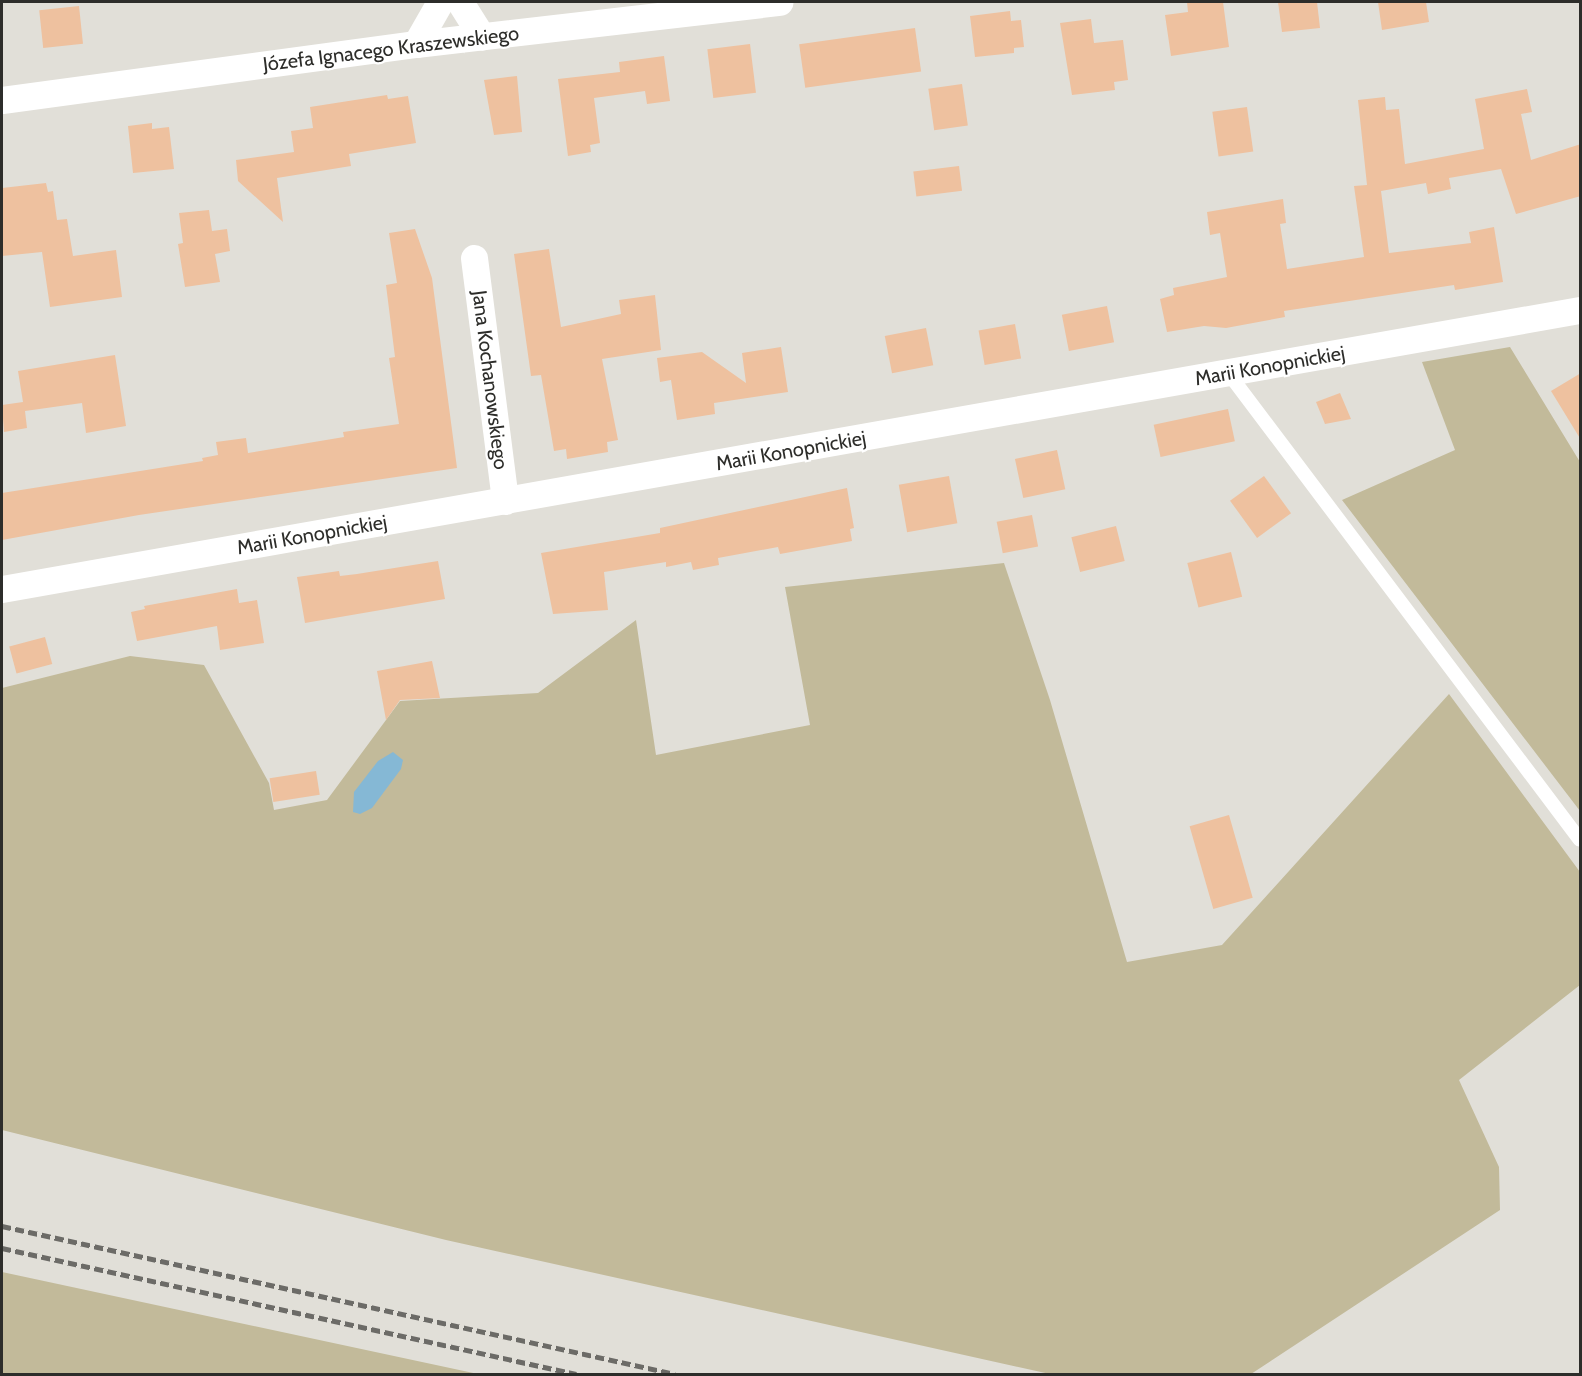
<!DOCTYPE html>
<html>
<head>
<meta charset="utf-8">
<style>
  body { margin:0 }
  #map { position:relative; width:1582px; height:1376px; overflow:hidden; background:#e1dfd8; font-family:Cabin,sans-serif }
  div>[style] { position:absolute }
  .green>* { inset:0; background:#c2ba9a }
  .water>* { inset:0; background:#85b8d5 }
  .building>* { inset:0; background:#eec19f; transform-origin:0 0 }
  .service>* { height:14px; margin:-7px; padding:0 7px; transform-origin:7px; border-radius:7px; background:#fff }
  .minor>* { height:27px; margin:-13.5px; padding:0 13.5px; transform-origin:13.5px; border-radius:13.5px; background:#fff }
  .rail>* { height:4.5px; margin-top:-2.25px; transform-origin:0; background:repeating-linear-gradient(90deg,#6c6b67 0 9px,transparent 0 13.5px) }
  span { translate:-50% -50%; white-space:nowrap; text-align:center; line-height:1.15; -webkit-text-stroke:4.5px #fff; paint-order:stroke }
  .street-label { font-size:20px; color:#2d2d2a }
  .frame { position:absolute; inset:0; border:3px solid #2d2d2a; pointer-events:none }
</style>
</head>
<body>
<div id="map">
  <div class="green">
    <i style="clip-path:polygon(1510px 347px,1580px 462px,1580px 811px,1342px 500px,1455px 450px,1422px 362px)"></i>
    <i style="clip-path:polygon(1004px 563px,1050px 700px,1127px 962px,1222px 945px,1449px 694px,1580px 872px,1580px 985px,1459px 1080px,1499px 1167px,1500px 1210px,1251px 1374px,1050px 1374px,446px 1240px,2px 1130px,2px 688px,130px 656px,204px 665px,269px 783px,274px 810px,327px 800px,400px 701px,538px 693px,636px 620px,656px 755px,810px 725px,785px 587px)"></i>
    <i style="clip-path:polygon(2px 1272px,478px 1374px,2px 1374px)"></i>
  </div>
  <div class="water">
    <i style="clip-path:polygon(393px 752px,403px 760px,401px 769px,372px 808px,360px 814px,353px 812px,354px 792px,378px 761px)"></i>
  </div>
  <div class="building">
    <i style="clip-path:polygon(1187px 2px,1223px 2px,1229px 47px,1171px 56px,1165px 15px,1188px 12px)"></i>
    <i style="clip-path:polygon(1278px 2px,1317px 2px,1320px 28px,1282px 32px)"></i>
    <i style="clip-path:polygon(1378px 2px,1426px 2px,1429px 22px,1382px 30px)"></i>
    <i style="left:79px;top:6px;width:38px;height:40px;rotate:84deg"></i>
    <i style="clip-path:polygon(1010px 11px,1011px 21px,1021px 20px,1024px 47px,1014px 48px,1014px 53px,975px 57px,970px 16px)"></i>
    <i style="clip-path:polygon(1091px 19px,1094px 43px,1123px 40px,1128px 80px,1114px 82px,1115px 90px,1072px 95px,1060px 23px)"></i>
    <i style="left:915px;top:28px;width:44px;height:117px;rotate:82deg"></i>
    <i style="left:750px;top:44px;width:49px;height:43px;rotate:83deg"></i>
    <i style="clip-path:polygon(664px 56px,670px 101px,647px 104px,645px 91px,594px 98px,600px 143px,590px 145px,591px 152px,568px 156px,558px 79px,620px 72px,619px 62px)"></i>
    <i style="clip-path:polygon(517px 76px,522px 132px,494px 135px,484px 80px)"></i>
    <i style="left:962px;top:84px;width:42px;height:34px;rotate:82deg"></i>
    <i style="clip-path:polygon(1527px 89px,1532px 112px,1521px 114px,1531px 160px,1581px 144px,1581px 196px,1516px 214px,1501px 169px,1449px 178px,1451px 189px,1428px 194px,1426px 183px,1381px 191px,1389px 253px,1471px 243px,1469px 232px,1494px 227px,1503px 282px,1455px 290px,1454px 285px,1284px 311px,1285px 317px,1226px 328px,1204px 326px,1167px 332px,1160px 299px,1174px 295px,1173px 288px,1227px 277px,1220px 233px,1210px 235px,1207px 212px,1283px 199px,1286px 223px,1280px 224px,1287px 269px,1364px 257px,1354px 186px,1367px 185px,1358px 100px,1385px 97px,1386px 110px,1399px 109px,1405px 164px,1484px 149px,1475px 99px)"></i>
    <i style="clip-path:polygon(387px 95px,388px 99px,408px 96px,416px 143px,349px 154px,351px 166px,277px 178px,283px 222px,238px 181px,236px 160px,294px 152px,291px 131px,313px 128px,310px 107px)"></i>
    <i style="left:1247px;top:107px;width:45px;height:35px;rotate:82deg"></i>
    <i style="clip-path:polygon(152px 123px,152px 129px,169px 127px,174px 169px,133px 173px,128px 126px)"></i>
    <i style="left:959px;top:166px;width:25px;height:46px;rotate:83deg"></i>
    <i style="clip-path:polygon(46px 183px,48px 192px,53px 191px,57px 220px,67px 219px,73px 256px,116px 250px,122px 297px,50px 307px,42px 252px,2px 256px,2px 188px)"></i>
    <i style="clip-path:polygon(209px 210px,212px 231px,227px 229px,230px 251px,215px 254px,220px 282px,185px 287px,178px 244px,183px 243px,179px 213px)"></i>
    <i style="clip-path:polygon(415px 229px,432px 278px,457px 468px,139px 515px,2px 540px,2px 493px,203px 461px,202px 458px,218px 455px,216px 442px,246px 438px,248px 453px,344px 437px,343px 432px,399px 424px,389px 358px,395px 357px,386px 285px,397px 283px,389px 233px)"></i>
    <i style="clip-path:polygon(549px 249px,561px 327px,621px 314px,619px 300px,655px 295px,661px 350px,602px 359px,618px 440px,607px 442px,608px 452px,567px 459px,566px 449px,554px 451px,541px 375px,531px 376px,514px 254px)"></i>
    <i style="left:1107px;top:306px;width:37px;height:46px;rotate:79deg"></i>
    <i style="left:1015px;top:324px;width:35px;height:37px;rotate:80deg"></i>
    <i style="left:926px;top:328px;width:38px;height:42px;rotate:79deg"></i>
    <i style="clip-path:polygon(781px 347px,788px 392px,714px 403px,715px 414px,677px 420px,671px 380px,660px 382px,657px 358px,702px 352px,746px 383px,742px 353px)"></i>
    <i style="clip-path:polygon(115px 355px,126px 426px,86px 433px,82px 403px,25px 411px,27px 428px,4px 432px,2px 405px,23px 402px,18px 371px)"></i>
    <i style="clip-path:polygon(1581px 373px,1581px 440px,1551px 391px)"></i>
    <i style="clip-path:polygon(1340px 393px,1351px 419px,1325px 424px,1316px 402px)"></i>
    <i style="left:1228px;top:409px;width:33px;height:76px;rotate:78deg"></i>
    <i style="left:1057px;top:450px;width:40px;height:43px;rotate:78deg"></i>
    <i style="left:949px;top:476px;width:48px;height:51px;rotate:80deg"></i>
    <i style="left:1264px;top:476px;width:46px;height:42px;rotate:54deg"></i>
    <i style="clip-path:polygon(847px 488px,854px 528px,850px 529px,852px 541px,780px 554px,778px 547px,718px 558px,719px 565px,693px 570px,691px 562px,666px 567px,666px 562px,604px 572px,608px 610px,553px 614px,541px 553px,660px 533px,660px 528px)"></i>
    <i style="left:1032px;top:515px;width:32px;height:36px;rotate:79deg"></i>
    <i style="left:1116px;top:526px;width:36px;height:46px;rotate:76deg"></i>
    <i style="left:1231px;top:552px;width:46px;height:45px;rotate:76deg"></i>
    <i style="clip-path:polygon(438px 561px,445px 599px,305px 623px,297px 577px,339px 571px,340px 576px,357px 574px)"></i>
    <i style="clip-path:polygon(237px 589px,239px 603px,257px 600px,264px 643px,220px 650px,217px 626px,137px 641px,131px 612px,145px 609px,144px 606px)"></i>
    <i style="left:45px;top:637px;width:28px;height:37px;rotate:75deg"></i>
    <i style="clip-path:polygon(432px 661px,440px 698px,400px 700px,386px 720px,377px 671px)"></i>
    <i style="left:316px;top:771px;width:24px;height:47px;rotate:81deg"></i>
    <i style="left:1229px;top:815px;width:86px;height:41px;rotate:74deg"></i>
  </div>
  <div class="service">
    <i style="left:1229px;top:374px;width:583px;rotate:53.01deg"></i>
  </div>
  <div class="minor">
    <i style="left:460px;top:2px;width:41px;rotate:57.8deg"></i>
    <i style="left:416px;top:44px;width:48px;rotate:-60.3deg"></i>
    <i style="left:2px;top:100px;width:418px;rotate:-7.7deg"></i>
    <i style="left:416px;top:44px;width:366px;rotate:-6.6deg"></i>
    <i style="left:474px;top:258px;width:245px;rotate:82.7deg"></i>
    <i style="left:2px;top:589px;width:1602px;rotate:-10.03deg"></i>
  </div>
  <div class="rail">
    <i style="left:2px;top:1226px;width:689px;rotate:12.4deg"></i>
    <i style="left:2px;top:1248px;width:588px;rotate:12.38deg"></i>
  </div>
  <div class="street-label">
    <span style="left:391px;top:49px;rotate:-7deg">Józefa Ignacego Kraszewskiego</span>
    <span style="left:1270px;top:366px;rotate:-10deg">Marii Konopnickiej</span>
    <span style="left:490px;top:380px;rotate:83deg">Jana Kochanowskiego</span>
    <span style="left:791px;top:451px;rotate:-10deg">Marii Konopnickiej</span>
    <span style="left:312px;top:535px;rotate:-10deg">Marii Konopnickiej</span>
  </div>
  <div class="frame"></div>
</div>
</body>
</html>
